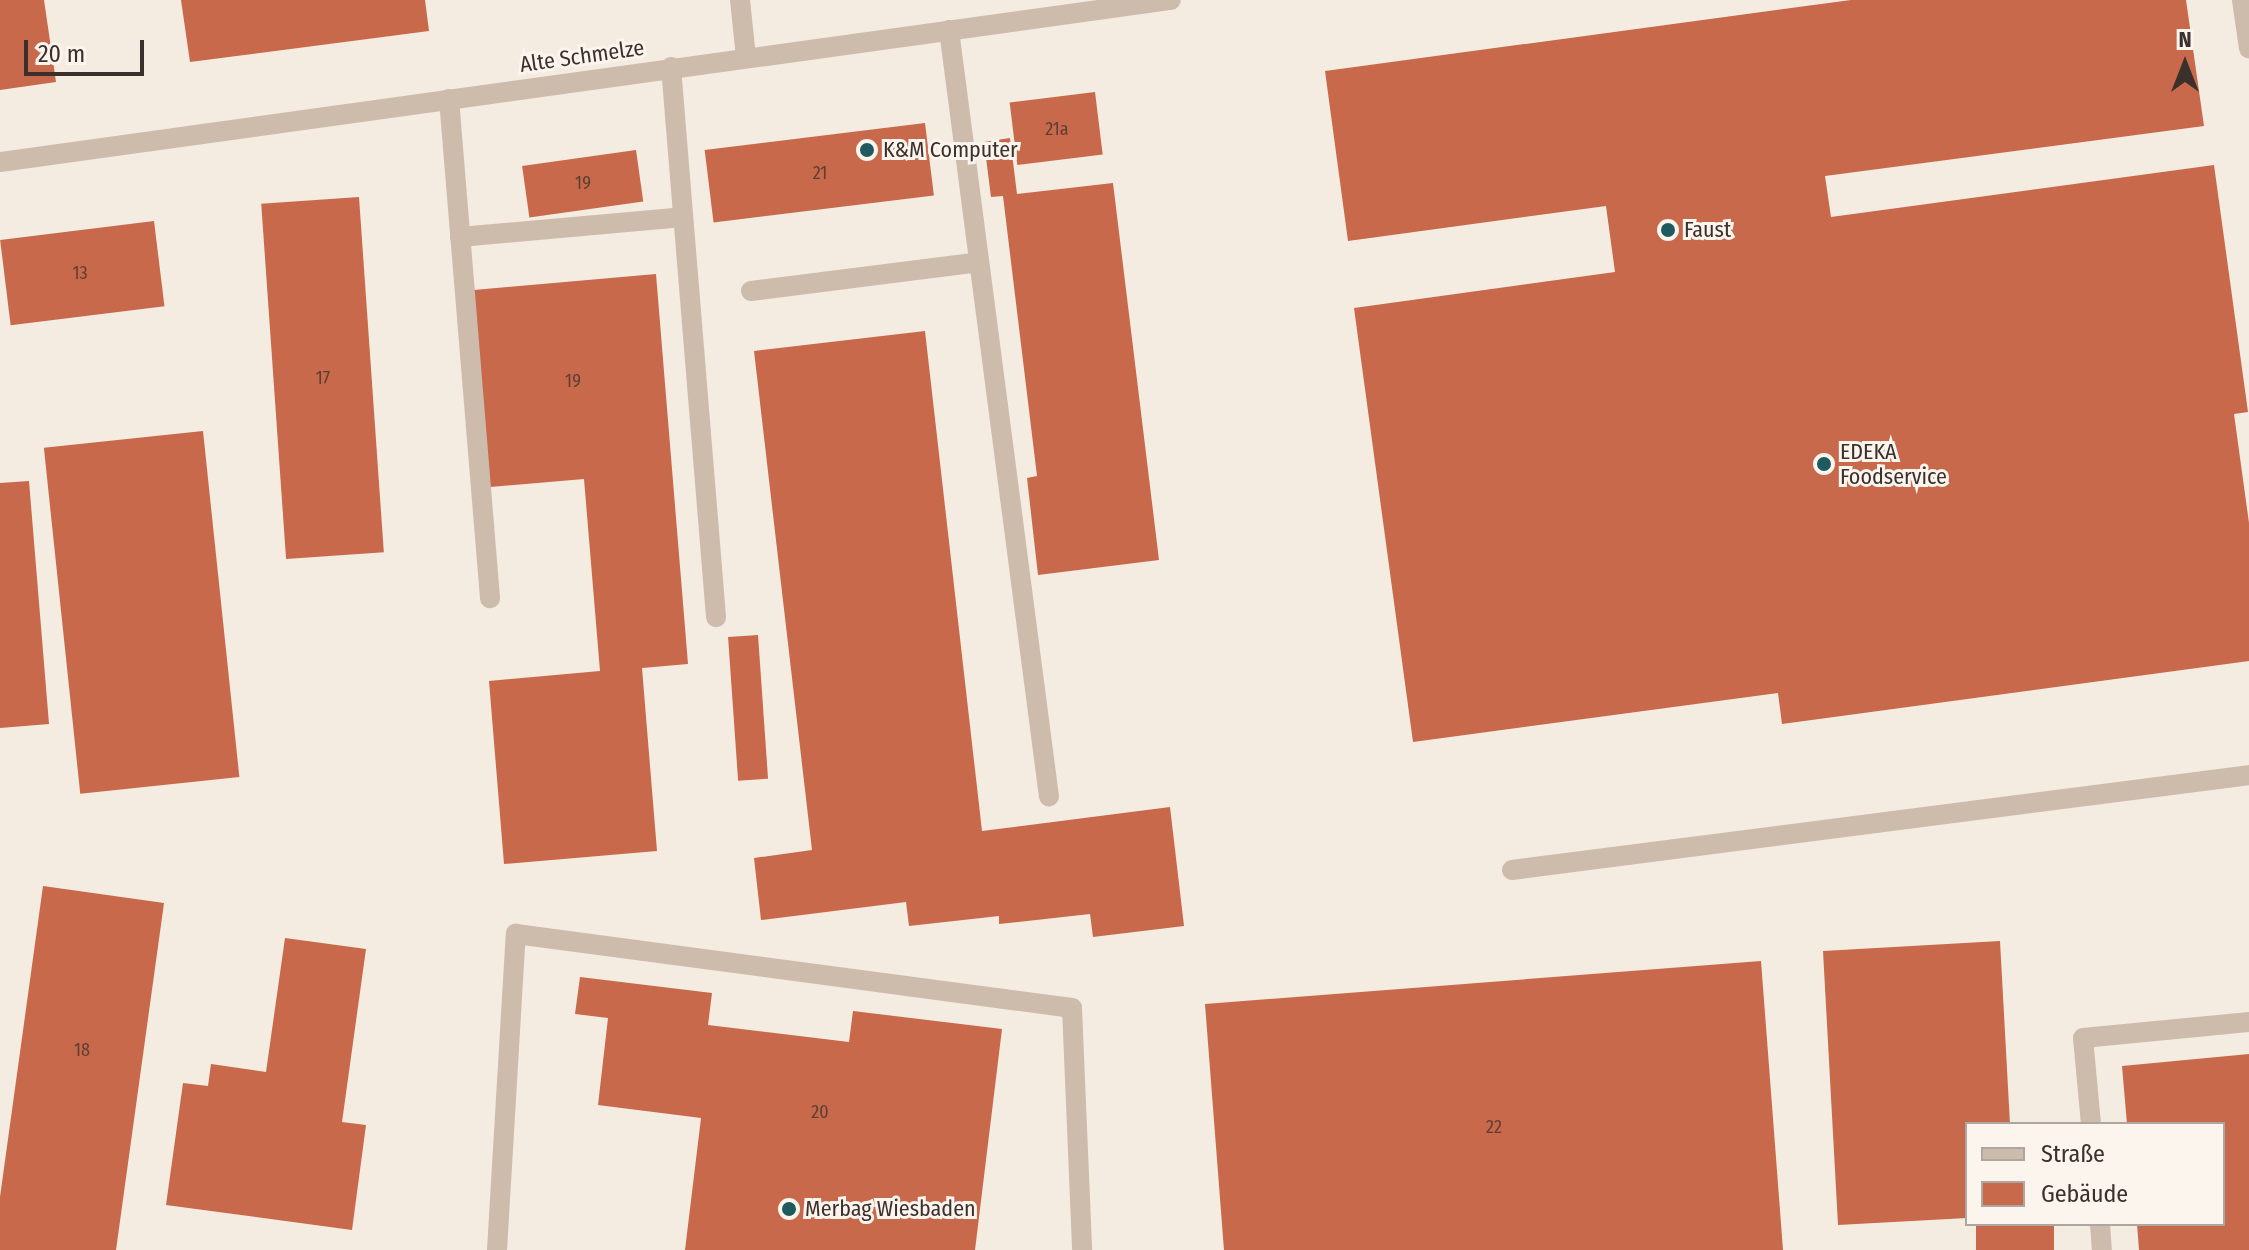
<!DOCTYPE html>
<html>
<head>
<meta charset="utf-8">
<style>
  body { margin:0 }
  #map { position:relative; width:2249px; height:1250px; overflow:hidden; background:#f4ebe1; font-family:"Fira Sans Condensed",sans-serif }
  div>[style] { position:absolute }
  .building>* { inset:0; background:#c8694b; transform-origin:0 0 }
  .minor>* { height:20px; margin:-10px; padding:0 10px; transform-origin:10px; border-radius:10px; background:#cdbbac }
  .dots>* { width:22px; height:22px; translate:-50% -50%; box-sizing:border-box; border:4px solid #fbf5ee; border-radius:50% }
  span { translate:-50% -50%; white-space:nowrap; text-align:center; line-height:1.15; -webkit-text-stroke:6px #fbf5ee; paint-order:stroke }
  .number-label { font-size:18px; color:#5e3e33 }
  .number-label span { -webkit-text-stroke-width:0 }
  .street-label { font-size:22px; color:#3b302b }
  .poi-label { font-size:22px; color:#3b302b }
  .left { translate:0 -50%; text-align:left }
  .legend { position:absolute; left:1965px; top:1122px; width:260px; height:104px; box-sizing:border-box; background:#fbf5ee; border:2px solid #aea6a0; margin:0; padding:10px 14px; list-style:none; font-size:24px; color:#3b302b }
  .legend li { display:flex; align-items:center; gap:16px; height:40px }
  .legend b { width:40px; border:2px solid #aea6a0 }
  .north { position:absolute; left:2145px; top:24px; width:80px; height:80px; -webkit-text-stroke:6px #fbf5ee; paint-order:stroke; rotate:0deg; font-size:22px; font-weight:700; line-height:32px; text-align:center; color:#3b302b }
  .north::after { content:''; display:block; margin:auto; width:28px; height:36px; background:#3b302b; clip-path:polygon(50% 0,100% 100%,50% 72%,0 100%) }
  .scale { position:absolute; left:24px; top:40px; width:120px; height:36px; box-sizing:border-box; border:4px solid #3b302b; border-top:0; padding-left:10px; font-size:24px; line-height:28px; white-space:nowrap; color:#3b302b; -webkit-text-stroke:6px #fbf5ee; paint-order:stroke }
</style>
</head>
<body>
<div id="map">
  <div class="building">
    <i style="clip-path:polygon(0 0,44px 0,56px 82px,0 90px)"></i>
    <i style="clip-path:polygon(181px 0,425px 0,429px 31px,190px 62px)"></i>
    <i style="clip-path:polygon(1851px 0,2186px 0,2204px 126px,1825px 176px,1831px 217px,2214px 165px,2248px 412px,2234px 414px,2249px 523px,2249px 661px,1782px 724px,1778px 693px,1413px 742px,1354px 308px,1615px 272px,1606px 206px,1348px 241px,1325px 71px)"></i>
    <i style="left:1095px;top:92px;width:63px;height:86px;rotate:83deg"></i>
    <i style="left:925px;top:123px;width:73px;height:222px;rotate:83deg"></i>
    <i style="clip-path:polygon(1010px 138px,1017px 194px,1113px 183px,1159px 560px,1038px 575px,1027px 478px,1037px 476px,1003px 196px,991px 197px,984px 142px)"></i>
    <i style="left:636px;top:150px;width:52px;height:115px;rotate:82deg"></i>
    <i style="left:359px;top:197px;width:356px;height:98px;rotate:86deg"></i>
    <i style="left:154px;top:221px;width:86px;height:155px;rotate:83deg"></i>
    <i style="clip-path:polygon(656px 274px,688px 664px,642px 668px,657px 851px,504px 864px,489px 681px,600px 671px,584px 479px,490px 487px,474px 290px)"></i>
    <i style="clip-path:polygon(925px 331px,982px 831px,1170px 807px,1184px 926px,1093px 937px,1090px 914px,999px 924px,999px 916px,909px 926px,906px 902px,761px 920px,754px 858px,812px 850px,754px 351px)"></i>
    <i style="left:203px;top:431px;width:348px;height:160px;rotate:84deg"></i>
    <i style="clip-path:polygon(29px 481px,49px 724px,0 728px,0 483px)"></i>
    <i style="left:758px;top:635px;width:144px;height:30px;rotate:86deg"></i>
    <i style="clip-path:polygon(43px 886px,164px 903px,116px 1250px,0 1250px,0 1197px)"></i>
    <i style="clip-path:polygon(285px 938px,366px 949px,342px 1122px,366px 1125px,352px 1230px,166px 1205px,183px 1083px,208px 1086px,211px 1064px,266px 1072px)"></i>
    <i style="clip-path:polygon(2000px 941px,2010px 1124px,1967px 1124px,1967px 1218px,1838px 1225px,1823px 951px)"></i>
    <i style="clip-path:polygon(1761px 961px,1783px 1250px,1224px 1250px,1205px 1004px)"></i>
    <i style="clip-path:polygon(580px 977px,712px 993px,708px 1025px,849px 1042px,853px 1011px,1002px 1029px,975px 1250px,685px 1250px,701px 1118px,598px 1105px,608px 1018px,575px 1014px)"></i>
    <i style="clip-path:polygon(2249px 1054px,2249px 1250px,2139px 1250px,2137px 1224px,2223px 1224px,2223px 1124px,2127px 1124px,2122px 1066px)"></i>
    <i style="left:1976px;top:1224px;width:78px;height:26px"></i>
  </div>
  <div class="minor">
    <i style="left:740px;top:0;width:57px;rotate:84deg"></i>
    <i style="left:2242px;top:0;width:49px;rotate:81.7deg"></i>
    <i style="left:949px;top:30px;width:773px;rotate:82.57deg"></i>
    <i style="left:671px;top:67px;width:552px;rotate:85.32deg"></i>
    <i style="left:449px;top:99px;width:501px;rotate:85.3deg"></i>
    <i style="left:0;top:162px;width:1182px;rotate:-7.88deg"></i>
    <i style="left:460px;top:237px;width:224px;rotate:-5.1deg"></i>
    <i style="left:751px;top:291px;width:230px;rotate:-7.2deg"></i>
    <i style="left:1512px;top:870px;width:743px;rotate:-7.34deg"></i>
    <i style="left:2091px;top:1124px;width:86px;rotate:-95.3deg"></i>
    <i style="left:2083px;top:1038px;width:167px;rotate:-5.5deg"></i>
    <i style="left:2100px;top:1224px;width:26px;rotate:86deg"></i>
    <i style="left:497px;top:1250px;width:317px;rotate:-86.6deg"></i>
    <i style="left:516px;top:934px;width:561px;rotate:7.58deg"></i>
    <i style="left:1072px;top:1008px;width:242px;rotate:87.6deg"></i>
  </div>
  <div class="dots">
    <i style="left:867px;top:150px;background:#1f5a5e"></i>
    <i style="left:1668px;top:230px;background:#1f5a5e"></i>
    <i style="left:1824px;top:464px;background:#1f5a5e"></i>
    <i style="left:789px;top:1209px;background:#1f5a5e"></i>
  </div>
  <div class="number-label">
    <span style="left:1057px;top:129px">21a</span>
    <span style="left:820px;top:173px">21</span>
    <span style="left:583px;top:183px">19</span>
    <span style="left:80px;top:273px">13</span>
    <span style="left:323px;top:378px">17</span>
    <span style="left:573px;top:381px">19</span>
    <span style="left:82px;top:1050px">18</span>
    <span style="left:820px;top:1112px">20</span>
    <span style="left:1494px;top:1127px">22</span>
  </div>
  <div class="street-label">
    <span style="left:582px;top:56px;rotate:-8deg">Alte Schmelze</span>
  </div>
  <div class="poi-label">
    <span class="left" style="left:883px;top:150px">K&amp;M Computer</span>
    <span class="left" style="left:1684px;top:230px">Faust</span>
    <span class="left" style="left:1840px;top:464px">EDEKA<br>Foodservice</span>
    <span class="left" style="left:805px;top:1209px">Merbag Wiesbaden</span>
  </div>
  <ul class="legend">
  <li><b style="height:10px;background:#cdbbac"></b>Straße</li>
  <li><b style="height:22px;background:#c8694b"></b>Gebäude</li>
  </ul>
  <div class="north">N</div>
  <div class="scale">20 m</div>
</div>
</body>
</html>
